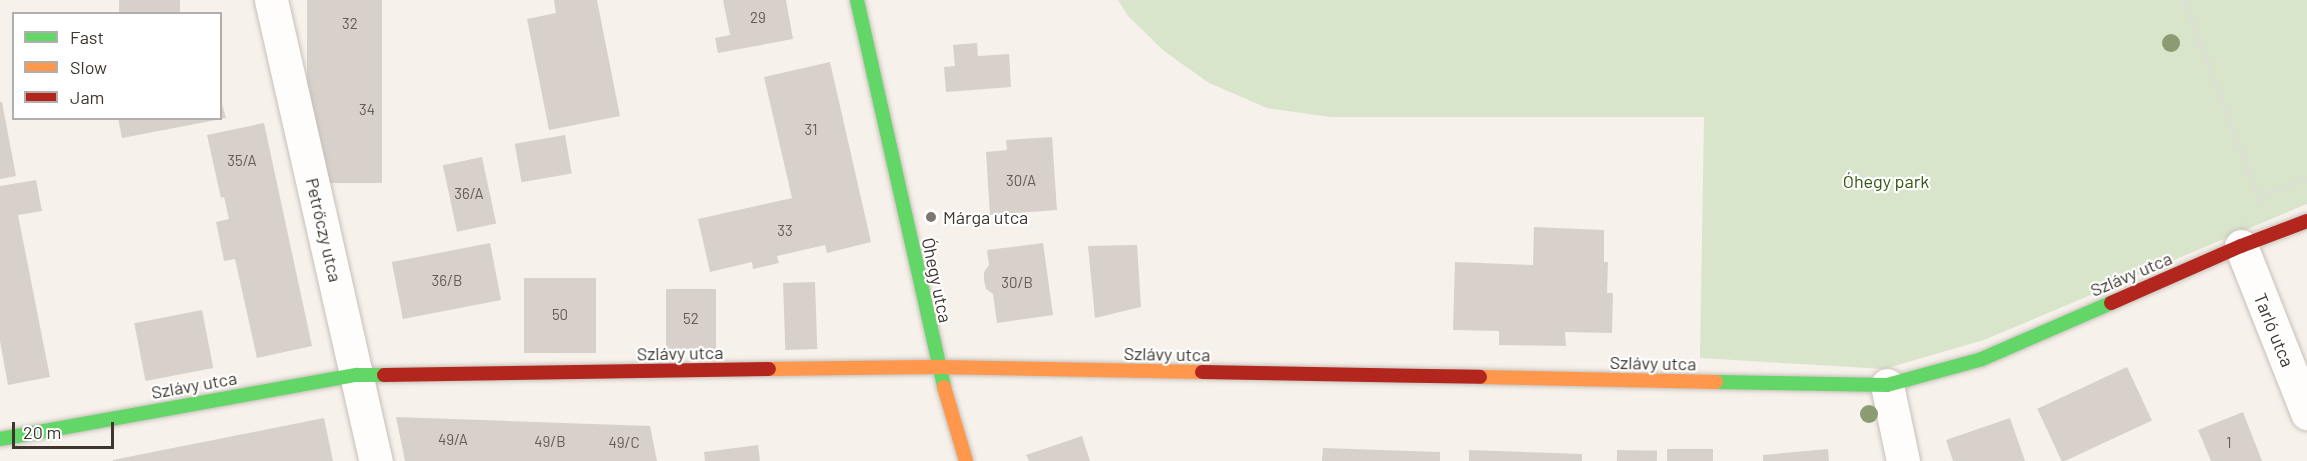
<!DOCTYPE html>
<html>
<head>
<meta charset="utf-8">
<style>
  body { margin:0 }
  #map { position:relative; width:2307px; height:461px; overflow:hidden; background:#f7f1eb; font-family:Barlow,sans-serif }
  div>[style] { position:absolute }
  .green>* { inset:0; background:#d9e5cb }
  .building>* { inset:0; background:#d8d1cb; transform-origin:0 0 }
  .path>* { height:4px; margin-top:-2px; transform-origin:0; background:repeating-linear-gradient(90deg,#dedddb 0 3px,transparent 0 6px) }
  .roads { filter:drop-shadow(0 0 2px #c6c0ba) drop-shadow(0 0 2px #c6c0ba) }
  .street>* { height:33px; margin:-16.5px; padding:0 16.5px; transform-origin:16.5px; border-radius:16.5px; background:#fefdfc }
  .fast>* { height:14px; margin:-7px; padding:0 7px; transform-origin:7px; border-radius:7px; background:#63d668 }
  .slow>* { height:14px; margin:-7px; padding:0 7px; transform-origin:7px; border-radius:7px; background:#ff974d }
  .jam>* { height:14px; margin:-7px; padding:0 7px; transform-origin:7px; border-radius:7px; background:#b3261e }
  .trees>* { width:18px; height:18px; margin:-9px; border-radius:50%; background:#8b9c73 }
  .dots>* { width:16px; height:16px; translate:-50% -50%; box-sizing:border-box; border:3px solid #fff; border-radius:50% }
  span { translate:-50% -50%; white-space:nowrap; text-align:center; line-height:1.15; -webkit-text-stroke:4.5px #fff; paint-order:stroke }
  .number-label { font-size:15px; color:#645c55 }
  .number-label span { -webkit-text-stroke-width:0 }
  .park-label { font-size:18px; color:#325710 }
  .poi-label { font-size:18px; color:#3d352e }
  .left { translate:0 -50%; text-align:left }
  .street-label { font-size:18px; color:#3d352e }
  .legend { position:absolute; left:12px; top:12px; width:210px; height:108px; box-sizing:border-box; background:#fff; border:2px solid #b1aeab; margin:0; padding:8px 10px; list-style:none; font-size:18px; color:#3d352e }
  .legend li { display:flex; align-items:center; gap:12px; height:30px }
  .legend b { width:30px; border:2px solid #b1aeab }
  .scale { position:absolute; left:12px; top:422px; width:102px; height:27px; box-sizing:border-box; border:3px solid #3d352e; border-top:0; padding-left:8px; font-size:18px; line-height:21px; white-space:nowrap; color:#3d352e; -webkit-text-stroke:4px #fff; paint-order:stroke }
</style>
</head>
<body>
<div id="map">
  <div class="green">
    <i style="clip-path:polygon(1118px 0,2307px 0,2307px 204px,1984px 340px,1884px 369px,1700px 358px,1704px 117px,1330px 117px,1267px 108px,1209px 83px,1164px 51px,1128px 16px)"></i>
  </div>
  <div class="building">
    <i style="left:119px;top:0;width:61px;height:14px"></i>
    <i style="left:307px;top:0;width:75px;height:183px"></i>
    <i style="clip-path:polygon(554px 0,597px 0,620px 116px,549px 130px,527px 19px,556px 13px)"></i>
    <i style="clip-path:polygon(723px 0,786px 0,793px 39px,718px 53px,715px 38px,730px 35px)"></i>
    <i style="clip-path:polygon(977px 43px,978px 56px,1009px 54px,1011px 87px,946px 92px,944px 67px,955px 66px,953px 45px)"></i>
    <i style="clip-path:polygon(830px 62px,871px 242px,827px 253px,825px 245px,777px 256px,779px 263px,753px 269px,752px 262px,710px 272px,698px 219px,792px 198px,764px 77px)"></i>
    <i style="clip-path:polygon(220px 97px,226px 118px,220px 119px)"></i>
    <i style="clip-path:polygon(0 102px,2px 102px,16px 176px,0 179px)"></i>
    <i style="clip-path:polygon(118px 118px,216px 118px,216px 120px,122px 138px)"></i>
    <i style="clip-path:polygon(264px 123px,312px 346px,257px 358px,235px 259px,224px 261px,216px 222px,229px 219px,224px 197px,221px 198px,207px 135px)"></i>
    <i style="left:565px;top:135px;width:39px;height:51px;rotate:80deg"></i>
    <i style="clip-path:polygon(1052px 137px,1057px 210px,990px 215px,986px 152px,1007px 150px,1006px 140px)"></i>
    <i style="left:482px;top:157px;width:68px;height:40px;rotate:78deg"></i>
    <i style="clip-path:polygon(36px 180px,42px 211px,18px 215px,50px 377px,8px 385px,0 341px,0 186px)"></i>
    <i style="clip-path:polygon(1534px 227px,1604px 230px,1604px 262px,1608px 262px,1607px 293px,1613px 293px,1612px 333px,1565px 332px,1566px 346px,1499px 345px,1499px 331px,1453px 330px,1455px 262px,1533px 265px)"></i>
    <i style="left:490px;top:243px;width:58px;height:100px;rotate:79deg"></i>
    <i style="clip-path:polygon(1043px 243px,1053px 315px,997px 323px,993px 294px,986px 289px,984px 280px,984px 272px,989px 265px,987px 250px)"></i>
    <i style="clip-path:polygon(1137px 245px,1141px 307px,1095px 318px,1088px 246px)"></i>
    <i style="left:524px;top:278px;width:72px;height:75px"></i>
    <i style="left:815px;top:282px;width:67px;height:32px;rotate:88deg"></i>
    <i style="left:666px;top:289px;width:50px;height:60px"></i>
    <i style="left:202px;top:310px;width:59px;height:69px;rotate:79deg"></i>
    <i style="left:2127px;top:367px;width:59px;height:99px;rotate:65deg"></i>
    <i style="clip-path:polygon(2243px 412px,2262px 461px,2211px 461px,2198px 430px)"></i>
    <i style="clip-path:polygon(396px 417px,650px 426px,657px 461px,405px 461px)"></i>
    <i style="clip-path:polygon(324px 418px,333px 461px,113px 461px,113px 460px)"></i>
    <i style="clip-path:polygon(2010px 418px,2025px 461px,1953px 461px,1946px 440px)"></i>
    <i style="clip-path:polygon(1082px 436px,1090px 461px,1029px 461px,1026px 455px)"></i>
    <i style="clip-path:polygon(758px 445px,760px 461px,705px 461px,704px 452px)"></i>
    <i style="clip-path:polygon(1323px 448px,1440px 452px,1440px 461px,1322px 461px)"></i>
    <i style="left:1667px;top:449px;width:46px;height:12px"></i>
    <i style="clip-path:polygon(1828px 449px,1829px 461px,1763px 461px,1763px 455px)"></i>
    <i style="clip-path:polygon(1469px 450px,1582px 454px,1582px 461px,1469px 461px)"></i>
    <i style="left:1617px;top:450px;width:40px;height:11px;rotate:1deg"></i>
  </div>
  <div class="path">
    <i style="left:2184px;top:0;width:218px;rotate:69.3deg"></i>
    <i style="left:2259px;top:198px;width:52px;rotate:-22.6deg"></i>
  </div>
  <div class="roads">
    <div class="street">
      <i style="left:271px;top:0;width:473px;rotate:77.2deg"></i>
      <i style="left:2241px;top:246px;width:180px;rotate:68.4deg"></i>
      <i style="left:1887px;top:385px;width:78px;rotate:78.1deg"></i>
    </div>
    <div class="fast">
      <i style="left:857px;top:0;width:397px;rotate:77.3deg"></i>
      <i style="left:1716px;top:382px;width:171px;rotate:1deg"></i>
      <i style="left:1887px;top:385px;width:98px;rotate:-15.3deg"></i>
      <i style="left:1982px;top:359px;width:141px;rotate:-23.5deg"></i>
      <i style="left:0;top:439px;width:363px;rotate:-10.2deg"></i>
      <i style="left:357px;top:375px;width:27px"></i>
    </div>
    <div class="slow">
      <i style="left:769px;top:369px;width:169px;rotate:-0.7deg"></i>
      <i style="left:938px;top:367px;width:264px;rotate:1.1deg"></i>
      <i style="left:1480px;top:377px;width:236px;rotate:1.2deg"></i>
      <i style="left:944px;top:387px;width:77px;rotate:73.4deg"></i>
    </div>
    <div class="jam">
      <i style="left:2111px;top:303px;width:142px;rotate:-23.7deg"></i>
      <i style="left:2241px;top:246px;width:71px;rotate:-20.7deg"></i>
      <i style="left:1202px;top:372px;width:278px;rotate:1deg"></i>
      <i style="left:384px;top:375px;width:385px;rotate:-0.9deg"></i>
    </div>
  </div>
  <div class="trees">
    <i style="left:2171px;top:43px"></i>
    <i style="left:1869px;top:414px"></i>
  </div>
  <div class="dots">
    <i style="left:931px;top:217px;background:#7e7770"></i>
  </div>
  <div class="number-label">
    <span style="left:758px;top:18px">29</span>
    <span style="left:350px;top:24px">32</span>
    <span style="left:367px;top:110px">34</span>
    <span style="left:811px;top:130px">31</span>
    <span style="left:242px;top:161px">35/A</span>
    <span style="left:1021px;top:181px">30/A</span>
    <span style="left:469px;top:194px">36/A</span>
    <span style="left:785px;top:231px">33</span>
    <span style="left:447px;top:281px">36/B</span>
    <span style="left:1017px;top:283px">30/B</span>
    <span style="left:560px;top:315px">50</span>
    <span style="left:691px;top:319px">52</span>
    <span style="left:453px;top:440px">49/A</span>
    <span style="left:550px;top:442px">49/B</span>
    <span style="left:624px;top:443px">49/C</span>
    <span style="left:2229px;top:443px">1</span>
  </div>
  <div class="park-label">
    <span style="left:1886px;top:181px">Óhegy park</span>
  </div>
  <div class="poi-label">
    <span class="left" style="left:943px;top:217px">Márga utca</span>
  </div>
  <div class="street-label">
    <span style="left:324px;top:230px;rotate:77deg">Petrőczy utca</span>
    <span style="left:2131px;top:274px;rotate:-23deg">Szlávy utca</span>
    <span style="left:937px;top:280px;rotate:78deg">Óhegy utca</span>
    <span style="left:2274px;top:330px;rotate:68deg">Tarló utca</span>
    <span style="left:680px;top:353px;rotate:-1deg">Szlávy utca</span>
    <span style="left:1167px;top:354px;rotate:1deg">Szlávy utca</span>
    <span style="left:1653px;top:363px;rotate:1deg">Szlávy utca</span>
    <span style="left:194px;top:385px;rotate:-10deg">Szlávy utca</span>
  </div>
  <ul class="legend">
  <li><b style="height:8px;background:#63d668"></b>Fast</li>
  <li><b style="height:8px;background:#ff974d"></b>Slow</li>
  <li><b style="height:8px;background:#b3261e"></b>Jam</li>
  </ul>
  <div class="scale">20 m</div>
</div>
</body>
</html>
